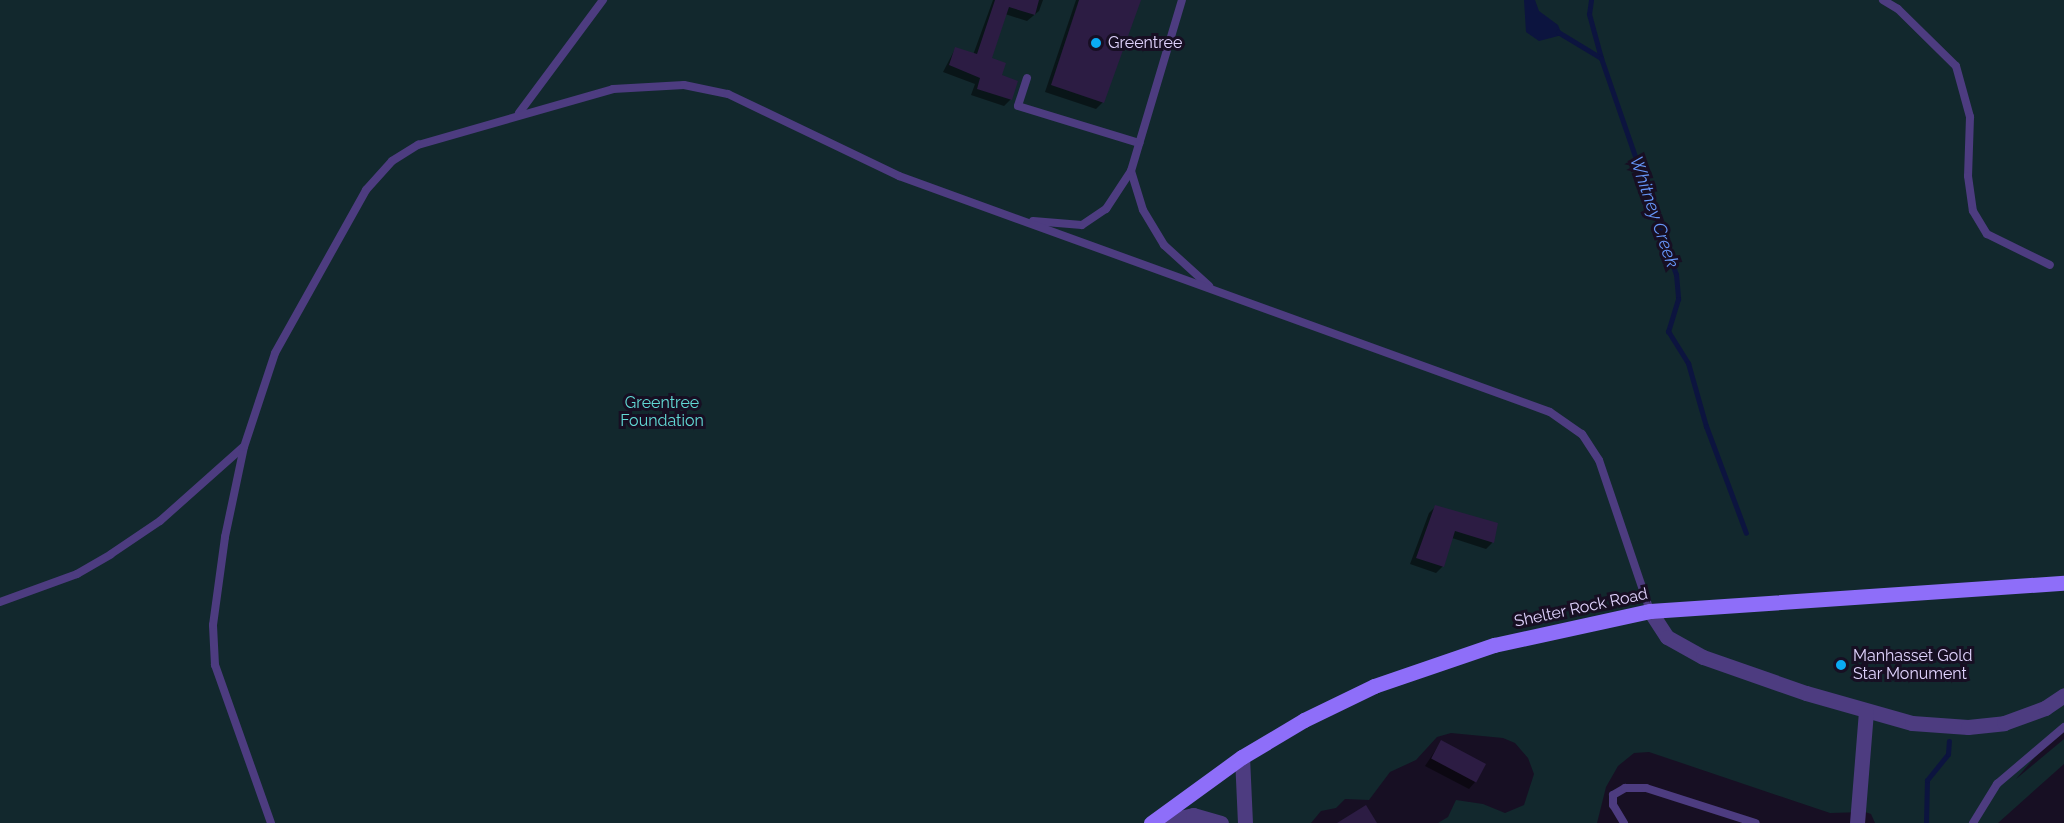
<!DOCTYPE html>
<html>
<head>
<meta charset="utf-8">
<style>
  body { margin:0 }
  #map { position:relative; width:2064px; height:823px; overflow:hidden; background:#170f23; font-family:Raleway,sans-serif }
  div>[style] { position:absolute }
  .green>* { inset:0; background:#12282d }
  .water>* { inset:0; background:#0c143f }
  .shadow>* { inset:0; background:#0007 }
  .stream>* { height:5px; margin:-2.5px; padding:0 2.5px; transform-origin:2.5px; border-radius:2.5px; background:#0c143f }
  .building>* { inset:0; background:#2c1c43; transform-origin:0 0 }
  .service>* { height:8px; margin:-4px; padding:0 4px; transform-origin:4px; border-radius:4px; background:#4d3c80 }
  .minor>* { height:15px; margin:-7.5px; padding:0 7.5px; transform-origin:7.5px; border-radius:7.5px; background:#4d3c80 }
  .secondary>* { height:15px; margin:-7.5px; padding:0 7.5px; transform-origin:7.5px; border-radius:7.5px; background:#8e6ef9 }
  .dots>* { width:16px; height:16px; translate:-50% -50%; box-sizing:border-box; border:3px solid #170f23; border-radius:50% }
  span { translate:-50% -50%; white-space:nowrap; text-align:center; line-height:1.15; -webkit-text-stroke:6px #170f23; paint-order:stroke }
  .poi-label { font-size:16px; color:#e0d3fd }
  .left { translate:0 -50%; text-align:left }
  .park-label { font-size:16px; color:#62dad5 }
  .street-label { font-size:16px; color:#e0d3fd }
  .water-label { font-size:18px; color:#6696f8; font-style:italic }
</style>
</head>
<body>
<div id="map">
  <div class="green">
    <i style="clip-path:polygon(0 0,2064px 0,2064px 724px,2016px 779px,2064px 739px,2064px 764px,1998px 823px,1875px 823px,1871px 814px,1865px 812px,1830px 813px,1649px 752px,1634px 753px,1618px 766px,1606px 787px,1597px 823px,1438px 823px,1448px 817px,1456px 800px,1483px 804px,1505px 813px,1524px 805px,1534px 774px,1528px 758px,1515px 743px,1503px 738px,1451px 733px,1437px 737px,1416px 760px,1390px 772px,1369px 800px,1345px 799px,1336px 808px,1321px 811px,1311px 823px,0 823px)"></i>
  </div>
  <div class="water">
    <i style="clip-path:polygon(1524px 0,1535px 0,1539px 11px,1558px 25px,1562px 35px,1539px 41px,1526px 32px)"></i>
  </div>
  <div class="shadow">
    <i style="clip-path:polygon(993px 0,1043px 0,1039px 11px,1027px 21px,1005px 14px,990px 59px,1011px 99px,1004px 106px,971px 95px,975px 84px,943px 72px,955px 49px,973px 55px)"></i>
    <i style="clip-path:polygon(1076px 0,1139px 0,1103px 102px,1096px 109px,1045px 92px)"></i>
    <i style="clip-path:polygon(1435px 507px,1496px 524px,1492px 543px,1486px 549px,1452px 538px,1443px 566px,1436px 573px,1410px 564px,1429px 513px)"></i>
    <i style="clip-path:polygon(1441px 742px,1475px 782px,1469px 789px,1425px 766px)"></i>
  </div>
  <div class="stream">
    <i style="left:1591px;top:0;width:14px;rotate:98deg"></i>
    <i style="left:1589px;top:14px;width:46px;rotate:74.7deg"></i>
    <i style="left:1558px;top:32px;width:50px;rotate:31.2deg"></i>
    <i style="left:1601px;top:58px;width:229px;rotate:70.9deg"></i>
    <i style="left:1676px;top:274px;width:25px;rotate:85deg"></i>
    <i style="left:1678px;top:299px;width:34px;rotate:107deg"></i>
    <i style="left:1668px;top:331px;width:38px;rotate:58deg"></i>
    <i style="left:1688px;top:363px;width:66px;rotate:74.1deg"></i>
    <i style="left:1706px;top:426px;width:114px;rotate:69.5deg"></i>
    <i style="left:1926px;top:823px;width:43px;rotate:-88.7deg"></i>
    <i style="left:1927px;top:780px;width:33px;rotate:-51deg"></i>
    <i style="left:1948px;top:754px;width:13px;rotate:-86deg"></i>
  </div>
  <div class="building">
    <i style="clip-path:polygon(995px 0,1039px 0,1035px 15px,1009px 7px,992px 58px,1006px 63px,1002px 75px,1018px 81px,1012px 100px,977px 89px,980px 78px,949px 65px,955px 47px,977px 54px)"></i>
    <i style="clip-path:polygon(1079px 0,1141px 0,1104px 103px,1051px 85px)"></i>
    <i style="clip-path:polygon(1435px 505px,1498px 523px,1494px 543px,1455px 531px,1444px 567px,1416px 558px)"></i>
    <i style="left:1441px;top:740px;width:51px;height:21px;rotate:28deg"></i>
    <i style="clip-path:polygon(1366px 805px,1377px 823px,1337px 823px)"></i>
  </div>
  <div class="service">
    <i style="left:1883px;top:0;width:17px;rotate:31deg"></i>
    <i style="left:1898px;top:9px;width:81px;rotate:44.5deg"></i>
    <i style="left:1956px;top:66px;width:53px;rotate:74.6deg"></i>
    <i style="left:1970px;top:117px;width:59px;rotate:91.9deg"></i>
    <i style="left:1968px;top:176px;width:35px;rotate:82deg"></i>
    <i style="left:1973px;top:211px;width:27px;rotate:59deg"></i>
    <i style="left:1987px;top:234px;width:70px;rotate:26.2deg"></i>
    <i style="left:1027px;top:78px;width:29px;rotate:108deg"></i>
    <i style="left:1018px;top:106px;width:127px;rotate:17deg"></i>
    <i style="left:519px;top:113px;width:141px;rotate:-53.4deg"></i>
    <i style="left:1131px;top:171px;width:41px;rotate:72.9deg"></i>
    <i style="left:1143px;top:210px;width:41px;rotate:59deg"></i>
    <i style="left:1164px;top:245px;width:61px;rotate:42.3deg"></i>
    <i style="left:1033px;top:221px;width:49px;rotate:4.7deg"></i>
    <i style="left:1082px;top:225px;width:29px;rotate:-34deg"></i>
    <i style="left:1106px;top:209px;width:45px;rotate:-56.7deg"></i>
    <i style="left:1131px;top:171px;width:178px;rotate:-73.4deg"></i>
    <i style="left:0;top:602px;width:82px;rotate:-20deg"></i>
    <i style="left:77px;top:574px;width:39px;rotate:-30deg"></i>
    <i style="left:111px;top:554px;width:59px;rotate:-34deg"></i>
    <i style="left:160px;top:521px;width:111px;rotate:-41.7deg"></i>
    <i style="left:271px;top:823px;width:168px;rotate:-109.5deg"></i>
    <i style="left:215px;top:665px;width:40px;rotate:-92.9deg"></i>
    <i style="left:213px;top:625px;width:89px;rotate:-82.2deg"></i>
    <i style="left:225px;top:537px;width:92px;rotate:-78.1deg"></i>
    <i style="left:244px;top:447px;width:99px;rotate:-71.7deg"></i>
    <i style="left:275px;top:353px;width:187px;rotate:-60.8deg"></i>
    <i style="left:366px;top:190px;width:39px;rotate:-48deg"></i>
    <i style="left:392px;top:161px;width:31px;rotate:-32deg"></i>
    <i style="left:418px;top:145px;width:203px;rotate:-16deg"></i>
    <i style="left:613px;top:89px;width:71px;rotate:-3.2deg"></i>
    <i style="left:684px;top:85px;width:45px;rotate:11.6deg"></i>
    <i style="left:728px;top:94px;width:190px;rotate:25.6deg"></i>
    <i style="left:899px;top:176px;width:692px;rotate:19.93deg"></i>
    <i style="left:1550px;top:412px;width:39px;rotate:35deg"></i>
    <i style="left:1582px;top:434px;width:31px;rotate:57deg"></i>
    <i style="left:1599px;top:460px;width:159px;rotate:71.3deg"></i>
    <i style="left:1624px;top:823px;width:21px;rotate:-121deg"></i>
    <i style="left:1613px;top:805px;width:10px;rotate:-90deg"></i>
    <i style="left:1613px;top:795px;width:14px;rotate:-30deg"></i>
    <i style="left:1625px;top:788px;width:21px"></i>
    <i style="left:1646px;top:788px;width:115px;rotate:17.7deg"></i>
    <i style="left:1973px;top:823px;width:46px;rotate:-58.4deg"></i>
    <i style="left:1997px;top:784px;width:88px;rotate:-40.4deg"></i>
  </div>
  <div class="minor">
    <i style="left:1650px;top:611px;width:31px;rotate:57deg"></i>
    <i style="left:1667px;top:637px;width:41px;rotate:29.1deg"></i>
    <i style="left:1703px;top:657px;width:109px;rotate:19.3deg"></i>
    <i style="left:1806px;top:693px;width:110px;rotate:15.8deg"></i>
    <i style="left:1912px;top:723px;width:56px;rotate:4.1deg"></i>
    <i style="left:1968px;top:727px;width:36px;rotate:-6deg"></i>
    <i style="left:2004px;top:723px;width:44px;rotate:-20.1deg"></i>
    <i style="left:2045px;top:708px;width:23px;rotate:-34deg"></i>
    <i style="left:1242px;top:757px;width:66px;rotate:87.4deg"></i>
    <i style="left:1156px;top:823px;width:38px;rotate:-12deg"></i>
    <i style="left:1193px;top:815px;width:29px;rotate:16deg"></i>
    <i style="left:1857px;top:823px;width:112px;rotate:-85.4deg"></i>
  </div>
  <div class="secondary">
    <i style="left:1151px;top:823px;width:112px;rotate:-36deg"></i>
    <i style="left:1242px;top:757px;width:72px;rotate:-30.8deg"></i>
    <i style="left:1304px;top:720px;width:78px;rotate:-25.9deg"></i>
    <i style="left:1374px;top:686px;width:127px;rotate:-18.9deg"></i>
    <i style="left:1494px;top:645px;width:160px;rotate:-12.3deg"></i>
    <i style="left:1650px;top:611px;width:415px;rotate:-3.9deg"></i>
  </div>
  <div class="dots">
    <i style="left:1096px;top:43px;background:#0aabf2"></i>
    <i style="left:1841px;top:665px;background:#0aabf2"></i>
  </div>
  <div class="poi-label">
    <span class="left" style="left:1108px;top:43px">Greentree</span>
    <span class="left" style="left:1853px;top:665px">Manhasset Gold<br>Star Monument</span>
  </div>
  <div class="park-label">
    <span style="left:662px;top:412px">Greentree<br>Foundation</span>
  </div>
  <div class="street-label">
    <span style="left:1581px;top:608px;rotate:-12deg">Shelter Rock Road</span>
  </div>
  <div class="water-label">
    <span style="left:1654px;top:212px;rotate:71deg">Whitney Creek</span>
  </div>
</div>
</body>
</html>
